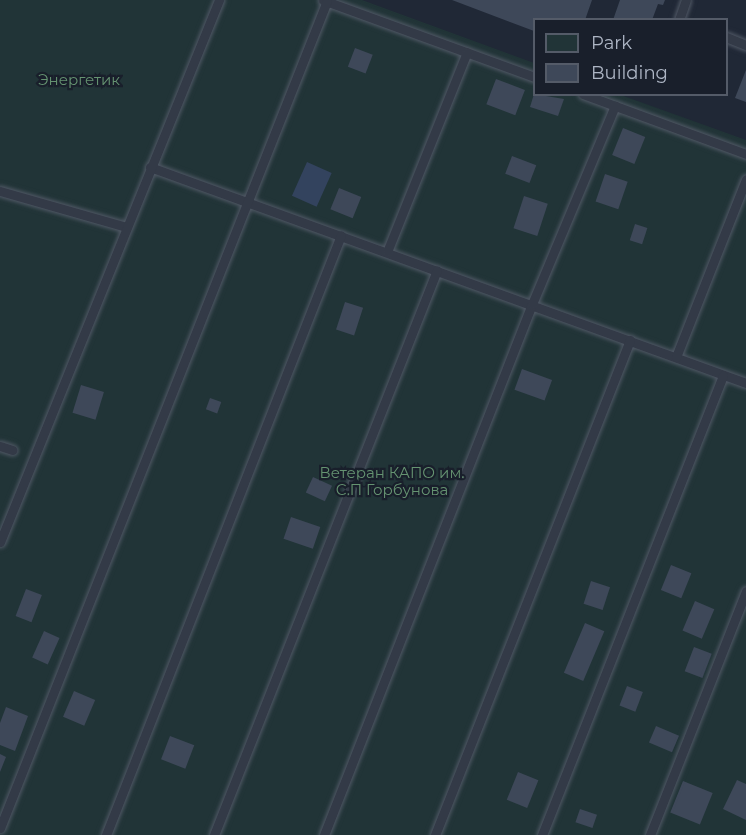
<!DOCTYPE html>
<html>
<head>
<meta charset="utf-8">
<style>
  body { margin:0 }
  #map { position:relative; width:746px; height:835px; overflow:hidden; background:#202836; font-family:Montserrat,sans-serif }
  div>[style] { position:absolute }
  .green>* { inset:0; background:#213437 }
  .water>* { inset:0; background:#33435e; transform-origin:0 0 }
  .building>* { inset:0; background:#3e4859; transform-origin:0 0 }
  .roads { filter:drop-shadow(0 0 2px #505865) drop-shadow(0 0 2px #505865) }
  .lane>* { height:9px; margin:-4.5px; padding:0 4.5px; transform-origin:4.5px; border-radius:4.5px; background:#333a47 }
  span { translate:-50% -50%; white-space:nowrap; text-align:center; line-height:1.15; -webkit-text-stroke:4.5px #191f2b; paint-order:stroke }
  .park-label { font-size:15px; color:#659371 }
  .legend { position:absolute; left:533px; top:18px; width:195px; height:78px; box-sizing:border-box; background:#191f2b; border:2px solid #545b68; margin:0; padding:8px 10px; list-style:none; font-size:18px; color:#adb5c4 }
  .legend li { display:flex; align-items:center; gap:12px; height:30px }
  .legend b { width:30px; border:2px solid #545b68 }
</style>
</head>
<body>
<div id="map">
  <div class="green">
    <i style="clip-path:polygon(0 0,362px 0,534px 63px,534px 94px,621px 95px,746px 140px,746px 835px,0 835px)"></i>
  </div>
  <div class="water">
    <i style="left:307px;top:162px;width:27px;height:37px;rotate:24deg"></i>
  </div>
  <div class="building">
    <i style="clip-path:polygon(452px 0,592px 0,585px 20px,534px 20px,534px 31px)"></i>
    <i style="clip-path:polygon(620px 0,665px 0,663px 5px,658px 4px,652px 20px,613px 20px)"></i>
    <i style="left:355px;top:48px;width:19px;height:20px;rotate:21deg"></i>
    <i style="clip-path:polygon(746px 70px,746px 102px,735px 98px)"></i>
    <i style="left:496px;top:79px;width:31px;height:27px;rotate:21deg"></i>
    <i style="clip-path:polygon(534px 94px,564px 99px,558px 116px,530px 107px)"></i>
    <i style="left:623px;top:128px;width:24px;height:29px;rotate:22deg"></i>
    <i style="left:512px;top:156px;width:26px;height:19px;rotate:21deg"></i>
    <i style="left:605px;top:174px;width:24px;height:29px;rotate:19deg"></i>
    <i style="left:339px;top:188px;width:24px;height:23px;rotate:22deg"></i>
    <i style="left:524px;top:196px;width:25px;height:34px;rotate:18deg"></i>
    <i style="left:635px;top:224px;width:13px;height:17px;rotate:18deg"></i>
    <i style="left:345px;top:302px;width:19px;height:29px;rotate:18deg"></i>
    <i style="left:522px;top:369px;width:32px;height:22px;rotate:20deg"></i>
    <i style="left:81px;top:385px;width:24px;height:29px;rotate:17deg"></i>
    <i style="left:210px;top:398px;width:12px;height:12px;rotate:20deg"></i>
    <i style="left:313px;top:477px;width:21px;height:17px;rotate:25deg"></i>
    <i style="left:291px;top:517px;width:31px;height:23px;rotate:19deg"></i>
    <i style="left:671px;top:565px;width:22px;height:27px;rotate:22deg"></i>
    <i style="left:591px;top:581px;width:20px;height:24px;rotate:18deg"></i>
    <i style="left:26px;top:589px;width:17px;height:29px;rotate:21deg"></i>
    <i style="left:695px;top:601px;width:21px;height:32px;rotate:23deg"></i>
    <i style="left:585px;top:623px;width:21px;height:54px;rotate:23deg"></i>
    <i style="left:44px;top:631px;width:17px;height:29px;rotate:24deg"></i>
    <i style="left:694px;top:647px;width:19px;height:26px;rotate:21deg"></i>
    <i style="left:627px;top:686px;width:17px;height:21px;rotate:21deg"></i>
    <i style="left:74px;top:691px;width:23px;height:28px;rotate:23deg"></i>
    <i style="clip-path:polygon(6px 707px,28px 716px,15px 751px,0 745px,0 723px)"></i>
    <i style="left:656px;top:726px;width:25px;height:18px;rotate:23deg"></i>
    <i style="left:170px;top:736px;width:26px;height:25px;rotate:21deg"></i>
    <i style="clip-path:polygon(0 754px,6px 757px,0 772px)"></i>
    <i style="left:518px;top:772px;width:22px;height:30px;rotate:22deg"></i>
    <i style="clip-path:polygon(737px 780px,746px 784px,746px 820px,723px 809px)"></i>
    <i style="left:683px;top:781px;width:32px;height:34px;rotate:22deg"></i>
    <i style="left:580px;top:809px;width:18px;height:14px;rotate:19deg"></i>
  </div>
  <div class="roads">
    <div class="lane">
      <i style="left:323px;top:0;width:225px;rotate:20deg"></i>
      <i style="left:679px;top:20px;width:21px;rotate:-71deg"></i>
      <i style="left:726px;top:37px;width:22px;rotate:22deg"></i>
      <i style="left:583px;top:94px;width:174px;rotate:20.2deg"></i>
      <i style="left:150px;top:167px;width:634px;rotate:19.92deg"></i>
      <i style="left:0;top:191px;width:131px;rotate:15.9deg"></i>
      <i style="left:387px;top:252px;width:215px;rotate:-68.2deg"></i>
      <i style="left:676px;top:357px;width:191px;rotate:-68.5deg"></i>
      <i style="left:0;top:446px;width:13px;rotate:18deg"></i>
      <i style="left:0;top:542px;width:585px;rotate:-68deg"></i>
      <i style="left:0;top:828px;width:889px;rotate:-68.43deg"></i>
      <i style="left:106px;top:835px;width:644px;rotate:-68.61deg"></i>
      <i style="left:214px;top:835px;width:607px;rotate:-68.46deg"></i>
      <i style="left:324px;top:835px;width:570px;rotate:-68.61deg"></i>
      <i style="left:532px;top:304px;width:215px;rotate:-67.3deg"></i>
      <i style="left:435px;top:835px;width:532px;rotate:-68.5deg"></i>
      <i style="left:542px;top:835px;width:494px;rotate:-68.5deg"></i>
      <i style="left:650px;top:835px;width:262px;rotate:-68.5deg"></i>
    </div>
  </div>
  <div class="park-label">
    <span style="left:79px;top:80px">Энергетик</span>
    <span style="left:392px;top:481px">Ветеран КАПО им.<br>С.П Горбунова</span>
  </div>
  <ul class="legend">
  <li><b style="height:16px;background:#213437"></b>Park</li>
  <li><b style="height:16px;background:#3e4859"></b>Building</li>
  </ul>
</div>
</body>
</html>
